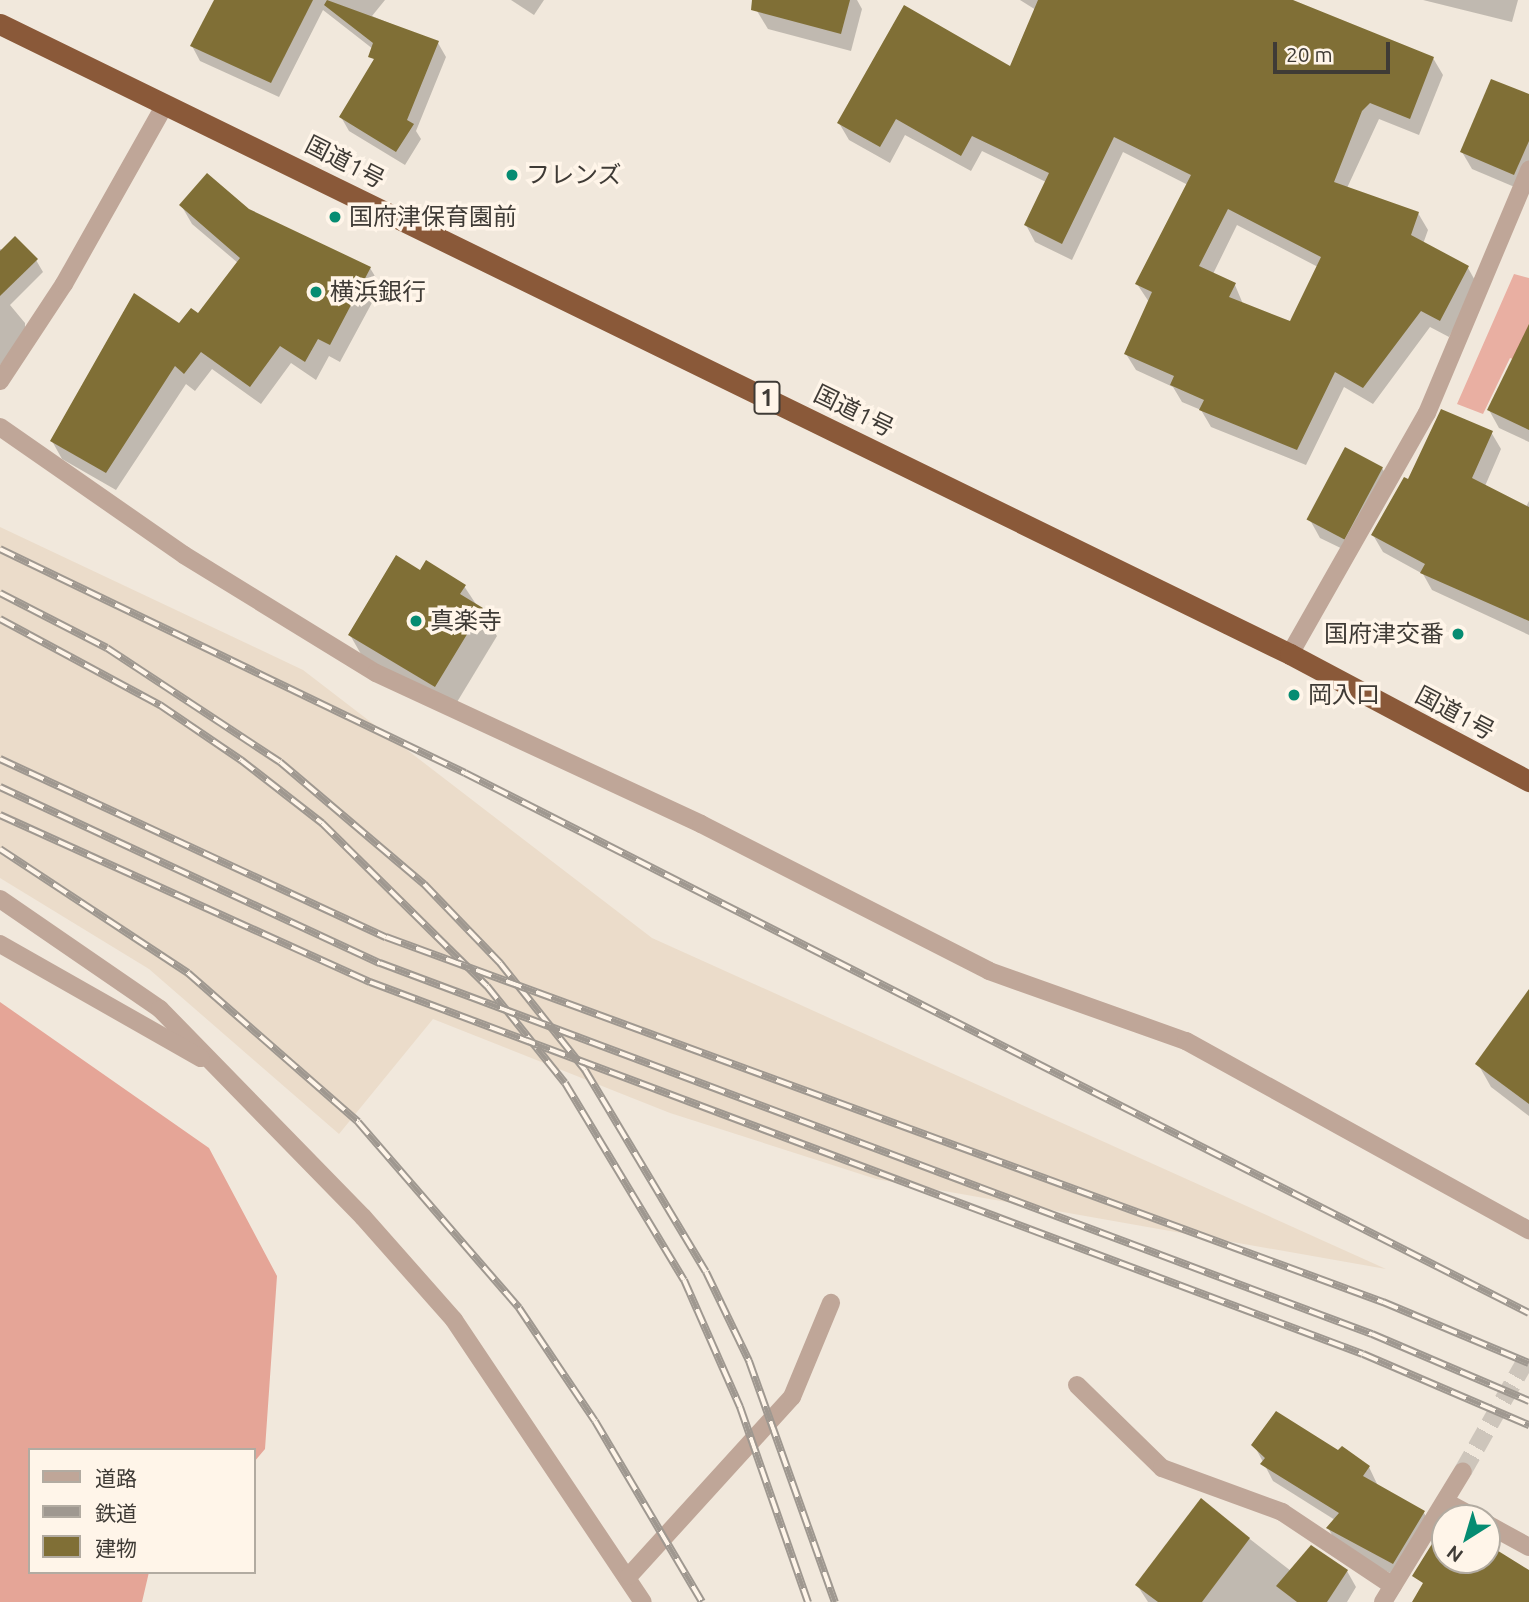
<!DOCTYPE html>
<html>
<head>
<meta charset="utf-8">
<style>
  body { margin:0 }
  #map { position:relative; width:1529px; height:1602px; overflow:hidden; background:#f1e8dc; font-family:Ubuntu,"Noto Sans JP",sans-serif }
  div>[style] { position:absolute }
  .built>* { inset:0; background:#ebdcca }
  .green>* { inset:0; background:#e9afa2 }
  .forest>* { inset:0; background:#e5a597 }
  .shadow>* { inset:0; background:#0003 }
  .building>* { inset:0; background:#806f36; transform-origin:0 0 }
  .minor-tunnel>* { height:18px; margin-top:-9px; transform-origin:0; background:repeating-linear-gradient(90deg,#cdc5bb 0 18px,transparent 0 27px) }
  .minor>* { height:18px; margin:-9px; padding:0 9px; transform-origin:9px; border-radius:9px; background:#bfa698 }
  .highway>* { height:21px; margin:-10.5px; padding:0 10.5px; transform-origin:10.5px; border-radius:10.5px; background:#8a5939 }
  .rail>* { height:8px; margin-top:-4px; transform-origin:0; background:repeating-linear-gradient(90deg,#fff5e9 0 16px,#9f9890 0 32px); box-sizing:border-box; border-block:2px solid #9f9890 }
  .dots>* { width:19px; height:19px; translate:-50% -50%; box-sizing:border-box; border:4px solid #fff5e9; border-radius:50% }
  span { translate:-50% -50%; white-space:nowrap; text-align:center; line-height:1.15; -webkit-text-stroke:7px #fff5e9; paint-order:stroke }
  .shield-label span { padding:2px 5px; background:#fff5e9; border:2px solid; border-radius:5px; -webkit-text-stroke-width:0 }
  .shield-label { font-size:23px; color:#3f3b36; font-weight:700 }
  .street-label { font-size:24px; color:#3f3b36 }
  .poi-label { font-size:24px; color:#3f3b36 }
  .left { translate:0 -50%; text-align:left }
  .right { translate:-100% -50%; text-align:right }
  .legend { position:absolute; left:28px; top:1448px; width:228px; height:126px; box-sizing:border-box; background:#fff5e9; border:2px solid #b2aba1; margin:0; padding:9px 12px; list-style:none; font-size:21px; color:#3f3b36 }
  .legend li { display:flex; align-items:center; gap:14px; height:35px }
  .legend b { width:35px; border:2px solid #b2aba1 }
  .north { position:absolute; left:1431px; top:1504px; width:70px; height:70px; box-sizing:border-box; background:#fff5e9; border:2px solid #b2aba1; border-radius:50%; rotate:217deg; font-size:19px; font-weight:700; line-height:28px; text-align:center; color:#3f3b36 }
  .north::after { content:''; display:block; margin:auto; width:24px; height:32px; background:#068c72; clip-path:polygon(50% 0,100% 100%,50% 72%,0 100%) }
  .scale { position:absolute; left:1273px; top:42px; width:117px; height:32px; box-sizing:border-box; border:4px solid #3f3b36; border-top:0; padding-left:9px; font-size:21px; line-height:24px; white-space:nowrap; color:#3f3b36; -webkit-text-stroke:5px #fff5e9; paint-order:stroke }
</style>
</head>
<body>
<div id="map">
  <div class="built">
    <i style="clip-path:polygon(0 527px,303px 670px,652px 938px,1386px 1269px,876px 1179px,670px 1113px,433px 1019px,339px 1134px,149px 969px,0 878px)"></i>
  </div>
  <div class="green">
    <i style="clip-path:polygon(1514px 274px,1529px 278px,1529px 346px,1521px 362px,1510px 358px,1483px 414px,1457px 404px)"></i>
  </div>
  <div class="forest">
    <i style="clip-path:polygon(0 1002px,209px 1148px,277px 1276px,265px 1449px,254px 1462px,254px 1450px,30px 1450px,30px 1572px,149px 1572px,142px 1602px,0 1602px)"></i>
  </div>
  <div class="shadow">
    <i style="clip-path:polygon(216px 0,385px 0,372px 16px,438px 43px,446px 57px,416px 131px,421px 139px,405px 165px,349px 131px,341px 117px,374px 63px,373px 49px,323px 10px,279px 97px,200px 61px,192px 46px)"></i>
    <i style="clip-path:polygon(511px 0,544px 0,534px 15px)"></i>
    <i style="clip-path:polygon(760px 0,857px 0,862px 9px,851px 51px,768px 29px,757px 11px)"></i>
    <i style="clip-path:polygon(evenodd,1020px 0,1288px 0,1433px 58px,1443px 75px,1419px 135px,1379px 119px,1347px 188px,1418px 213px,1428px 230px,1423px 244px,1468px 268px,1477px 284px,1449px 337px,1430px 327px,1373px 404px,1344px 387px,1306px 465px,1211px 427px,1201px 410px,1182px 402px,1173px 387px,1136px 370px,1126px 354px,1149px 302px,1137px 284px,1188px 185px,1123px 152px,1072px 260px,1035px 242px,1026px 225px,1046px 182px,982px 151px,971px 171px,905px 135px,890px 163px,849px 140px,839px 123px,1011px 68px,1036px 10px,1020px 0,1237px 225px,1318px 267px,1291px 323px,1243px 304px,1235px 285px,1213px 274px,1237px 225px)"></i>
    <i style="clip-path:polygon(1423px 0,1518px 0,1512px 22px)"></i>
    <i style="clip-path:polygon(1529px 96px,1529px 181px,1524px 191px,1472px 169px,1462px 152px)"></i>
    <i style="clip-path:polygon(181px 205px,248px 210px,370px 268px,381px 286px,340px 362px,329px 356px,316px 380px,291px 363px,261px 404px,212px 369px,195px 391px,186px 384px,116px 490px,62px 459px,52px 441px,198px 316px,238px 263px,192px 224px)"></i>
    <i style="clip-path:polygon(0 249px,36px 260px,43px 272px,10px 305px,25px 323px,25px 334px,0 365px)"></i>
    <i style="clip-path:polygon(1529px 372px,1529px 442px,1499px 428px,1489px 410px)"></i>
    <i style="clip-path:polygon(1491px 432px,1501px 449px,1485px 486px,1526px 507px,1529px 501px,1529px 635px,1432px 590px,1423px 574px,1383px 552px,1373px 535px)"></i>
    <i style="clip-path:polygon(1382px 468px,1392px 485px,1353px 554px,1320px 538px,1310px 520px)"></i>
    <i style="clip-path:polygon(421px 572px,464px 586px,497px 636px,451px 712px,365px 661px,350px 635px)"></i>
    <i style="clip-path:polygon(1529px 1004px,1529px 1116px,1491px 1087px,1478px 1064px)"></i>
    <i style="clip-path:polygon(1254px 1445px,1339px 1452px,1369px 1467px,1378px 1486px,1424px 1513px,1434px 1530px,1403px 1580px,1338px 1545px,1328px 1528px,1335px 1520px,1273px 1481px)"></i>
    <i style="clip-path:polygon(1201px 1501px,1291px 1571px,1347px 1571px,1356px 1587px,1347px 1602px,1148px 1602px,1137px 1585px)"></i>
  </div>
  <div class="building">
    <i style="clip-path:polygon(214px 0,313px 0,271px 83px,190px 46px)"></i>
    <i style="clip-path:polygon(327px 0,439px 41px,407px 120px,414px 124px,396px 152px,339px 117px,374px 59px,368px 57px,373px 43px,324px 5px)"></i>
    <i style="clip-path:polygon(752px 0,850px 0,841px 34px,751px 10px)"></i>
    <i style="clip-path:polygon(evenodd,1038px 0,1293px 0,1434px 57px,1410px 119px,1370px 103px,1362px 111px,1334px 182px,1419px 212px,1411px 235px,1469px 266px,1440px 321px,1421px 311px,1363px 388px,1335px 372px,1297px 450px,1199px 410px,1204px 400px,1170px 385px,1174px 376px,1124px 354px,1152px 292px,1135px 284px,1191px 175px,1114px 137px,1062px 244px,1024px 225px,1049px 173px,972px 136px,961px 156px,896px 119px,880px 147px,837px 123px,904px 5px,1010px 66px,1038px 0,1228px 209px,1321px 257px,1290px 321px,1229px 297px,1236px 283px,1199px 266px,1228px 209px)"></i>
    <i style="clip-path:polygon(1491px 79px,1529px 94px,1529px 141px,1514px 175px,1460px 152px)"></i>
    <i style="clip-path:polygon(207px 173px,249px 209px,371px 267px,330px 345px,318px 339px,305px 362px,280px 346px,250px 387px,201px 352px,184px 374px,175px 366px,106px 473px,50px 441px,134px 293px,179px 323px,191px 308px,198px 313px,240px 258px,179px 205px)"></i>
    <i style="clip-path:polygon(15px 236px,38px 259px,0 296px,0 251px)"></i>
    <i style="clip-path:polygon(1529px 324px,1529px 430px,1487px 410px)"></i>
    <i style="clip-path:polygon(1441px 409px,1493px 431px,1472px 478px,1529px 507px,1529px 621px,1420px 573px,1425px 564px,1371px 535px,1404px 477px,1408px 479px)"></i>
    <i style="left:1345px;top:447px;width:43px;height:82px;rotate:28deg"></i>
    <i style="clip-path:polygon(396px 555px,420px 570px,426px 560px,466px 585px,460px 594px,483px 608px,435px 687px,348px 635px)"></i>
    <i style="clip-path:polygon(1529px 989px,1529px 1104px,1475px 1064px)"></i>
    <i style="clip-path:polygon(1276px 1411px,1338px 1450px,1342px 1446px,1370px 1466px,1363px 1476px,1425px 1511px,1393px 1564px,1326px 1528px,1339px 1513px,1260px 1464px,1265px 1458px,1251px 1445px)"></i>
    <i style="clip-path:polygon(1201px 1498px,1250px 1538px,1202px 1602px,1158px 1602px,1135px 1585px)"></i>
    <i style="clip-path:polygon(1445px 1523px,1445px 1560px,1487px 1560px,1487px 1544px,1529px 1570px,1529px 1602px,1412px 1602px,1423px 1583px,1412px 1576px)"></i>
    <i style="clip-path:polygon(1311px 1545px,1348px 1570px,1327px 1602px,1297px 1602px,1276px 1586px)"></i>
  </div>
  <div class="minor-tunnel">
    <i style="left:1463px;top:1471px;width:133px;rotate:-60.4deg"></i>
  </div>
  <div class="minor">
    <i style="left:0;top:381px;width:116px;rotate:-56.6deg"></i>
    <i style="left:64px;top:284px;width:206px;rotate:-60.6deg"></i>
    <i style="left:0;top:427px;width:224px;rotate:34.8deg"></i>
    <i style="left:184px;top:555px;width:225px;rotate:31.6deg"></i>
    <i style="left:376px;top:673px;width:358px;rotate:24.9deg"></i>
    <i style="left:701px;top:824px;width:323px;rotate:27deg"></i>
    <i style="left:989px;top:971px;width:209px;rotate:19.6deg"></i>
    <i style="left:1186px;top:1041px;width:392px;rotate:28.9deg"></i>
    <i style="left:1290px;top:654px;width:277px;rotate:-60.4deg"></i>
    <i style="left:1427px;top:413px;width:264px;rotate:-67.2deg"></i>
    <i style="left:0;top:899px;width:194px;rotate:34.5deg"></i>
    <i style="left:160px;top:1009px;width:291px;rotate:45.7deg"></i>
    <i style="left:363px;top:1217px;width:137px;rotate:48.5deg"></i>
    <i style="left:454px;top:1320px;width:339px;rotate:56.2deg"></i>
    <i style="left:0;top:944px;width:231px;rotate:29.6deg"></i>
    <i style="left:1077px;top:1385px;width:119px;rotate:44.3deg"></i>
    <i style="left:1162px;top:1468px;width:128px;rotate:20.1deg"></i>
    <i style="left:1282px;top:1512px;width:133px;rotate:33.7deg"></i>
    <i style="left:1446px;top:1502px;width:34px;rotate:28deg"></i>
    <i style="left:1487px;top:1524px;width:48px;rotate:28.7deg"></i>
    <i style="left:629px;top:1576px;width:242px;rotate:-47.7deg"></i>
    <i style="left:792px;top:1397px;width:102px;rotate:-67.5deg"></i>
    <i style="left:1383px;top:1602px;width:153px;rotate:-58.6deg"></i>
  </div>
  <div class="highway">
    <i style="left:0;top:24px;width:1436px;rotate:26.03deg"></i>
    <i style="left:1290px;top:654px;width:271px;rotate:28deg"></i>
  </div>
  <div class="rail">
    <i style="left:0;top:549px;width:516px;rotate:25.72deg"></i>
    <i style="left:465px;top:773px;width:1193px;rotate:26.91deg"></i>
    <i style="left:0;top:593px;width:120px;rotate:27.2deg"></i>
    <i style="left:107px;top:648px;width:207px;rotate:33.4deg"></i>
    <i style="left:280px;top:762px;width:189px;rotate:40.3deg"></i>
    <i style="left:424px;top:884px;width:110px;rotate:46.1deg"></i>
    <i style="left:500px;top:963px;width:137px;rotate:51.5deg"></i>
    <i style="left:585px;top:1070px;width:235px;rotate:59.1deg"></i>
    <i style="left:706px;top:1272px;width:99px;rotate:64.2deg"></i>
    <i style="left:749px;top:1361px;width:256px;rotate:70.4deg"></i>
    <i style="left:0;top:619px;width:182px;rotate:28.3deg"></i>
    <i style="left:160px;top:705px;width:98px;rotate:34.2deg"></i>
    <i style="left:241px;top:760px;width:103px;rotate:37.9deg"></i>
    <i style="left:322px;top:823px;width:232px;rotate:44.7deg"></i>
    <i style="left:487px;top:986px;width:124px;rotate:51.2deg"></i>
    <i style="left:565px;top:1083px;width:230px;rotate:58.9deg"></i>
    <i style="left:684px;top:1280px;width:139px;rotate:66.2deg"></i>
    <i style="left:740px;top:1407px;width:207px;rotate:70.8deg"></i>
    <i style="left:0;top:759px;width:425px;rotate:24.8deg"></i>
    <i style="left:386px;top:937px;width:1062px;rotate:20.11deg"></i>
    <i style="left:1383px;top:1302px;width:158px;rotate:22.7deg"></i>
    <i style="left:0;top:787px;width:419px;rotate:24.9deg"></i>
    <i style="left:380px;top:963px;width:1059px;rotate:20.51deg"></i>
    <i style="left:1372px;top:1334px;width:171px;rotate:23.1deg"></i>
    <i style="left:0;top:815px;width:406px;rotate:24.3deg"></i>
    <i style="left:370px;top:982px;width:1060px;rotate:20.54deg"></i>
    <i style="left:1363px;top:1354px;width:181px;rotate:23.2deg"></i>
    <i style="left:0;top:849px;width:225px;rotate:33.4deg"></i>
    <i style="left:188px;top:973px;width:226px;rotate:41.2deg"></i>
    <i style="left:358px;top:1122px;width:246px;rotate:49.1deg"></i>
    <i style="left:519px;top:1308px;width:136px;rotate:56.1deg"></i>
    <i style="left:595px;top:1421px;width:210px;rotate:59.4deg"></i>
  </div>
  <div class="dots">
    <i style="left:512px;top:175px;background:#068c72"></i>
    <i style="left:335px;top:217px;background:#068c72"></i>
    <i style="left:316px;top:292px;background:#068c72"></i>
    <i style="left:416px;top:621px;background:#068c72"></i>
    <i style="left:1458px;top:634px;background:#068c72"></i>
    <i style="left:1294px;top:695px;background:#068c72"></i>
  </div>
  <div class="shield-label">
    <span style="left:767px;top:398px">1</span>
  </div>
  <div class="street-label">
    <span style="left:345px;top:162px;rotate:27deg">国道1号</span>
    <span style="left:854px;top:411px;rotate:26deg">国道1号</span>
    <span style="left:1455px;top:713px;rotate:28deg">国道1号</span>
  </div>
  <div class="poi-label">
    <span class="left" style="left:526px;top:175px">フレンズ</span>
    <span class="left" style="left:349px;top:217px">国府津保育園前</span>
    <span class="left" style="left:330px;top:292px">横浜銀行</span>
    <span class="left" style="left:430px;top:621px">真楽寺</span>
    <span class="right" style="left:1444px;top:634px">国府津交番</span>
    <span class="left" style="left:1308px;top:695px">岡入口</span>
  </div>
  <ul class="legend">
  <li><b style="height:9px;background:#bfa698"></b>道路</li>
  <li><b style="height:9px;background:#9f9890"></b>鉄道</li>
  <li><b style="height:19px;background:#806f36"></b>建物</li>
  </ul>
  <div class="north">N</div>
  <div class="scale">20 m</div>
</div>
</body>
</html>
